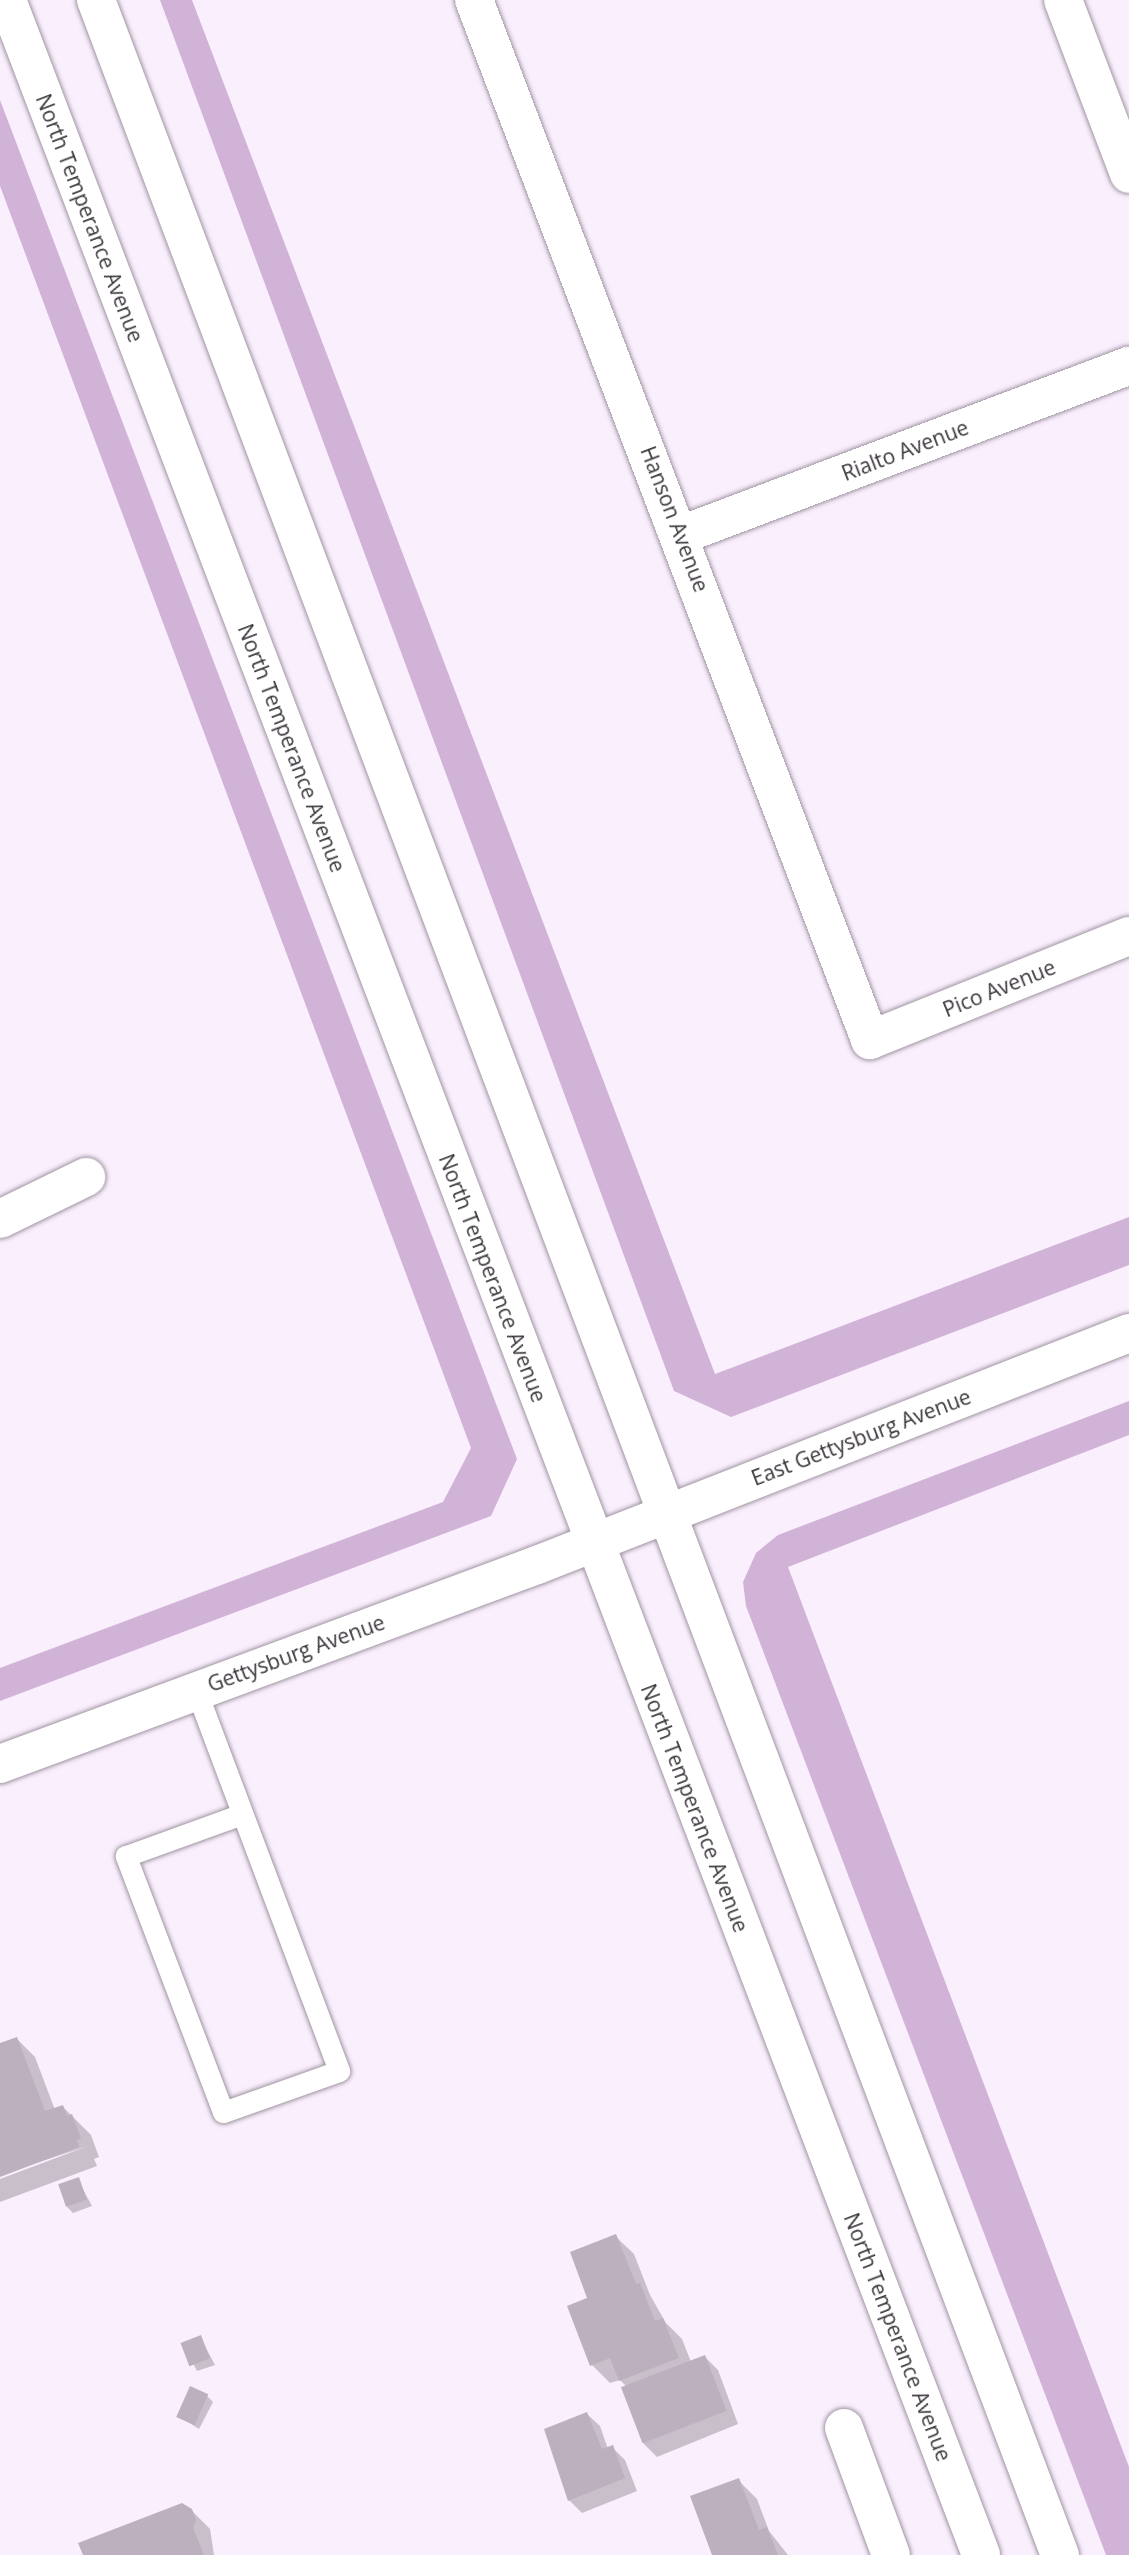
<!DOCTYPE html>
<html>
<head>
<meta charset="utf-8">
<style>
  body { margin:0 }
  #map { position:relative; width:1129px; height:2555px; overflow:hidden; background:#faeffd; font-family:"Open Sans",sans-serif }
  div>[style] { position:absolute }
  .green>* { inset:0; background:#d2b3d8 }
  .shadow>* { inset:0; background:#0003 }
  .building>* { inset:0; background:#bcb0be; transform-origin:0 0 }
  .roads { filter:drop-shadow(0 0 2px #a095a2) drop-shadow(0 0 2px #a095a2) }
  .lane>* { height:21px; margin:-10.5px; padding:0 10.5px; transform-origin:10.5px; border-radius:10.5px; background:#fff }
  .street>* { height:38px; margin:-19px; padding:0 19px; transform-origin:19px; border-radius:19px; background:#fff }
  .secondary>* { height:38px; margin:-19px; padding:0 19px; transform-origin:19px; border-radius:19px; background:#fff }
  span { translate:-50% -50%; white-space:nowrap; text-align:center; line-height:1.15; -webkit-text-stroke:7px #fff; paint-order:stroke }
  .street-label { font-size:21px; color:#3b363c }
</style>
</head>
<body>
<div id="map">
  <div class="green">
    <i style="clip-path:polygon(160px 0,192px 0,715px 1374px,1129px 1217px,1129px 1265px,731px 1417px,674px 1391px)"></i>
    <i style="clip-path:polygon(0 100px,517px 1459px,491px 1516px,0 1701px,0 1668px,443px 1502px,471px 1448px,0 186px)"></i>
    <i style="clip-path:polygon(1129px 1401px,1129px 1435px,788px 1567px,1129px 2467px,1129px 2555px,1106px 2555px,746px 1606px,743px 1582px,756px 1553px,778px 1535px)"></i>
  </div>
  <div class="shadow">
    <i style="clip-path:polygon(17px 2039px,35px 2057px,55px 2110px,63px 2107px,91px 2135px,99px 2157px,94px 2159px,97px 2166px,0 2202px,0 2179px,88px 2146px,0 2175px,0 2044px)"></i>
    <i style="clip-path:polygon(78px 2180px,92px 2206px,73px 2213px,67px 2207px)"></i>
    <i style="clip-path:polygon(615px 2236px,634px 2254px,650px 2295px,666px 2323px,682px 2339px,691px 2362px,705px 2357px,718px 2370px,738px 2424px,657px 2457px,644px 2444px,626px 2386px,620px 2380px,610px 2383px,592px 2365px,590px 2299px)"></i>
    <i style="clip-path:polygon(200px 2337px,215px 2365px,197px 2371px,183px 2344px)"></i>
    <i style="clip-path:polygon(207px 2396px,213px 2402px,199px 2429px,177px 2415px)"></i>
    <i style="clip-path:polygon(587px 2414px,600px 2426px,608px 2449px,612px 2447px,625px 2460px,637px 2491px,582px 2513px,569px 2500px)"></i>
    <i style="clip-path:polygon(738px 2480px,757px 2499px,769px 2531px,788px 2555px,713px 2555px)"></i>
    <i style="clip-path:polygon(191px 2510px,210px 2529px,214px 2555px,85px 2555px)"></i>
  </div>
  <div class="building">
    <i style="clip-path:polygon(17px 2037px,45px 2111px,63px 2105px,67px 2116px,72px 2114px,81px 2139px,77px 2140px,79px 2147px,0 2177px,0 2043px)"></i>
    <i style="left:79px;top:2177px;width:24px;height:22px;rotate:71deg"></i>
    <i style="clip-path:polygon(616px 2234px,636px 2284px,640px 2283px,655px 2321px,663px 2318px,679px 2358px,619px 2381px,610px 2358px,590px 2366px,567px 2306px,587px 2298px,570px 2252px)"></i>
    <i style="left:201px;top:2335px;width:25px;height:22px;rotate:69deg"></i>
    <i style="left:705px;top:2355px;width:60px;height:90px;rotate:69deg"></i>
    <i style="left:190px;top:2386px;width:20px;height:34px;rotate:24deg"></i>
    <i style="clip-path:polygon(587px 2412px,602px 2449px,613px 2445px,625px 2478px,568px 2501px,544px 2429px)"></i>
    <i style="clip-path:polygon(739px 2478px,759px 2530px,767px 2527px,778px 2555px,712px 2555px,690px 2496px)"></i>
    <i style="clip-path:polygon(182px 2503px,192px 2509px,196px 2520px,193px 2528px,204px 2555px,83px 2555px,78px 2543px)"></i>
  </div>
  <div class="roads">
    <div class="lane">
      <i style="left:196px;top:1690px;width:407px;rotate:69.4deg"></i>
      <i style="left:339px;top:2071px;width:123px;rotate:160.5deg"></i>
      <i style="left:223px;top:2112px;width:274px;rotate:-110.8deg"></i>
      <i style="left:126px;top:1856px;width:123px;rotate:-19.9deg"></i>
    </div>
    <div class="street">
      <i style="left:474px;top:0;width:1113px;rotate:69.15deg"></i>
      <i style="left:870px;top:1040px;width:279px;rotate:-21.9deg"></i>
      <i style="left:1063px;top:0;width:186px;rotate:69.2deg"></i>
      <i style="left:681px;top:535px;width:479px;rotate:-20.7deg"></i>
      <i style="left:0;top:1219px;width:96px;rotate:-26deg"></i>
      <i style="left:844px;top:2428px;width:135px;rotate:69.7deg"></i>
    </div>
    <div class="secondary">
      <i style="left:7px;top:0;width:2734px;rotate:69.13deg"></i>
      <i style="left:96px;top:0;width:2731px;rotate:69.33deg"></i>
      <i style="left:0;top:1764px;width:573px;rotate:-20.33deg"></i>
      <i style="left:537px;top:1565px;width:636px;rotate:-21.4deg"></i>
    </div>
  </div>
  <div class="street-label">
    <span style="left:90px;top:218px;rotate:69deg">North Temperance Avenue</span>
    <span style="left:905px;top:450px;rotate:-21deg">Rialto Avenue</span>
    <span style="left:675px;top:519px;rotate:69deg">Hanson Avenue</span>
    <span style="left:292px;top:748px;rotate:69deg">North Temperance Avenue</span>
    <span style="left:999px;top:988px;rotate:-22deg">Pico Avenue</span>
    <span style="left:493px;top:1278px;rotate:69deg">North Temperance Avenue</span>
    <span style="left:861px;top:1437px;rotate:-21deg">East Gettysburg Avenue</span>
    <span style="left:296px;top:1653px;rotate:-20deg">Gettysburg Avenue</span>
    <span style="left:695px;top:1808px;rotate:69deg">North Temperance Avenue</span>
    <span style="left:898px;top:2337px;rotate:69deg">North Temperance Avenue</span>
  </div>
</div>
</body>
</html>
